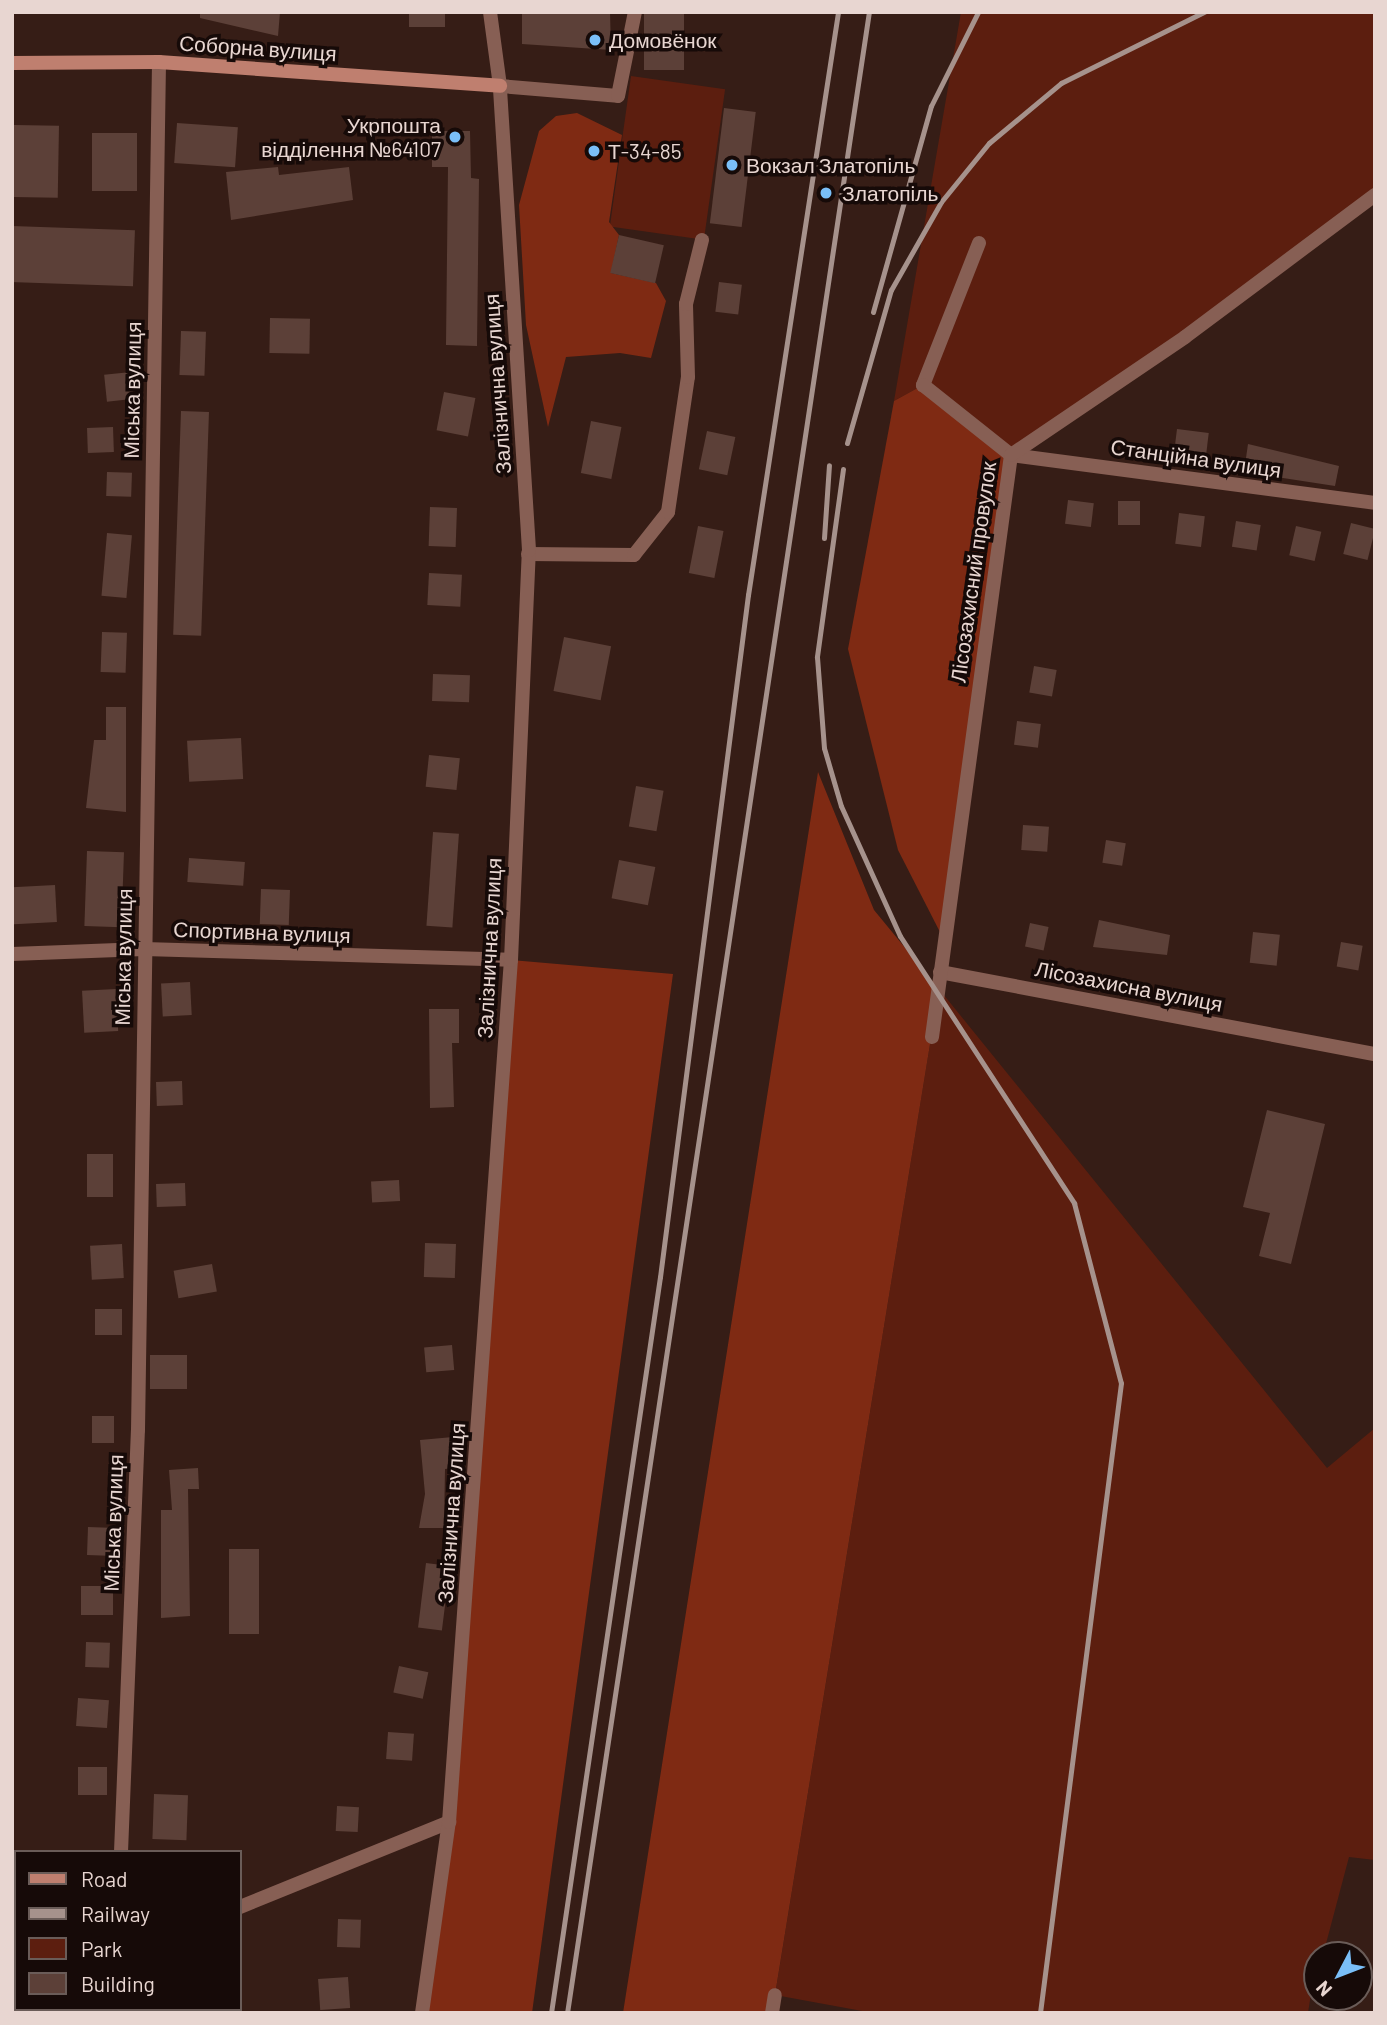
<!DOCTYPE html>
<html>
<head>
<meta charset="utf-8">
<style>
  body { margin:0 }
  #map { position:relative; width:1387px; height:2025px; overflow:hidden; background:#361d16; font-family:Barlow,sans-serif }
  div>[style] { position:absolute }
  .green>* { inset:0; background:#5c1e0f; transform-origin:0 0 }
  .forest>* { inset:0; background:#7f2a13 }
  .building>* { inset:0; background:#5c4038; transform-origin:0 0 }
  .street>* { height:14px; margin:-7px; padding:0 7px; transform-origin:7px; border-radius:7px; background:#875f54 }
  .secondary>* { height:14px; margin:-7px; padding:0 7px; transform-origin:7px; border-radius:7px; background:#bf7f6f }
  .rail>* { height:5px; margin:-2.5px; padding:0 2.5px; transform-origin:2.5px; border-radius:2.5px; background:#a6928c }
  .dots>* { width:19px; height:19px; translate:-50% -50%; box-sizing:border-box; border:4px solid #160a08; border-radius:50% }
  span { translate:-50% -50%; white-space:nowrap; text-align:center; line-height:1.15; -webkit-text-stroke:7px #160a08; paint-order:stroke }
  .poi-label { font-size:21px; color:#e8d6d1 }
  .left { translate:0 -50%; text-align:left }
  .right { translate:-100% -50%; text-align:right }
  .street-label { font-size:21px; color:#e8d6d1 }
  .frame { position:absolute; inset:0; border:14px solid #e8d6d1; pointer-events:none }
  .legend { position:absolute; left:14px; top:1850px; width:228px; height:161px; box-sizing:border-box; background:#160a08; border:2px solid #6a5c58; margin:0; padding:9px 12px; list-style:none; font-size:21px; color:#e8d6d1 }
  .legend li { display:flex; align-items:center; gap:14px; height:35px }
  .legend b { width:35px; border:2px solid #6a5c58 }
  .north { position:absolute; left:1303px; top:1941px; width:70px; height:70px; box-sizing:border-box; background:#160a08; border:2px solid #6a5c58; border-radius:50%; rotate:228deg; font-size:19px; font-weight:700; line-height:28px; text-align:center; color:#e8d6d1 }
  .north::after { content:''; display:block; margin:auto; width:24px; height:32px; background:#7abff8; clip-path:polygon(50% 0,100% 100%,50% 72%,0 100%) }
</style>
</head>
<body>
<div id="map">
  <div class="green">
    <i style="clip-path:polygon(961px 12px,1375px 12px,1375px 195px,1011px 455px,923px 385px,894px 401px)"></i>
    <i style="left:631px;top:76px;width:95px;height:152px;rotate:8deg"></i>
    <i style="clip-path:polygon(939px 989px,1327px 1468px,1375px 1428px,1375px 1860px,1349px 1857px,1323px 1955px,1317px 1955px,1308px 2013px,873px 2013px,775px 1995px)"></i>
  </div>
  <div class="forest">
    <i style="clip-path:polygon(577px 113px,622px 135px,609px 222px,619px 235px,611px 273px,656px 283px,666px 301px,651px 358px,620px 353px,566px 357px,548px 427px,526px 325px,519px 205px,539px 131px,556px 116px)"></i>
    <i style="clip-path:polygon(923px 385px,1011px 455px,942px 936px,898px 850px,848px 649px,894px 401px)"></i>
    <i style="clip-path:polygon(818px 772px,874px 910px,939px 989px,772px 2013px,623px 2013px)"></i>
    <i style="clip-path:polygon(511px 960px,673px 974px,532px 2013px,422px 2013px,449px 1822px)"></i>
  </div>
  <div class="building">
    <i style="clip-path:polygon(200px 12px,280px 12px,278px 36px,200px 18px)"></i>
    <i style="left:409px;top:12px;width:36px;height:15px"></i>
    <i style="clip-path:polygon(522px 12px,610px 12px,611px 50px,522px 44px)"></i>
    <i style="left:644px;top:12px;width:40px;height:58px"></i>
    <i style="left:724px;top:108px;width:32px;height:116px;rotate:7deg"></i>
    <i style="left:177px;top:123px;width:61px;height:40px;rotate:4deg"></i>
    <i style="left:14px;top:125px;width:45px;height:72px;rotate:1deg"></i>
    <i style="clip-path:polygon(432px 131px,470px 131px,471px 178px,479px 179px,477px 346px,446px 345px,448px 167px,432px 167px)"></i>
    <i style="left:92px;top:133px;width:45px;height:58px"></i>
    <i style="clip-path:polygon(278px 167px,279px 175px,349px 167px,353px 200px,231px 220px,226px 172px)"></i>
    <i style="left:12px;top:226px;width:123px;height:56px;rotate:2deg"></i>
    <i style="left:619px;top:235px;width:46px;height:39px;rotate:13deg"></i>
    <i style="left:719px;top:282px;width:23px;height:30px;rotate:7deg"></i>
    <i style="left:270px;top:318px;width:40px;height:35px;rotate:1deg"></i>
    <i style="left:181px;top:331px;width:25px;height:44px;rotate:2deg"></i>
    <i style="left:131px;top:372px;width:27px;height:27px;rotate:84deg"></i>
    <i style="left:444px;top:392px;width:32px;height:39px;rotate:11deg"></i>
    <i style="left:181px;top:411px;width:28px;height:224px;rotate:2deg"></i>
    <i style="left:591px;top:421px;width:31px;height:53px;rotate:11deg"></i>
    <i style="left:113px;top:427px;width:25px;height:26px;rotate:88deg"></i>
    <i style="left:1177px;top:429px;width:32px;height:33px;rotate:7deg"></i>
    <i style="left:707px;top:431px;width:29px;height:39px;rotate:12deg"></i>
    <i style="clip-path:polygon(1248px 444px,1339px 466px,1335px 486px,1244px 472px)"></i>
    <i style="left:107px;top:472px;width:25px;height:24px;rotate:2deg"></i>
    <i style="left:1068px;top:500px;width:26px;height:24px;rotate:7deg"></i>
    <i style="left:1118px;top:501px;width:22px;height:24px"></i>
    <i style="left:430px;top:507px;width:27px;height:39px;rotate:2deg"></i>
    <i style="left:1179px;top:513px;width:26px;height:31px;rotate:7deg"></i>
    <i style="left:1236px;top:521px;width:25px;height:26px;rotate:9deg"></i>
    <i style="left:1351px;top:523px;width:25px;height:32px;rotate:14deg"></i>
    <i style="left:698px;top:526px;width:26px;height:48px;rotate:11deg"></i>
    <i style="left:1296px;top:526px;width:26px;height:30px;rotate:13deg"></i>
    <i style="left:107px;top:533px;width:25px;height:63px;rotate:5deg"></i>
    <i style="left:429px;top:573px;width:33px;height:32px;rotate:3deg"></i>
    <i style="left:102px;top:632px;width:25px;height:40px;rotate:2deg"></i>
    <i style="left:564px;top:637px;width:48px;height:55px;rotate:11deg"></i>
    <i style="left:1034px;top:666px;width:23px;height:27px;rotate:10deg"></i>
    <i style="left:433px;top:674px;width:37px;height:27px;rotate:2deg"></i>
    <i style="clip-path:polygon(106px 707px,126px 707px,126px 812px,86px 808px,94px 740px,106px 740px)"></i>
    <i style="left:1017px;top:721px;width:24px;height:24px;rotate:7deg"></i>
    <i style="left:241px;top:738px;width:41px;height:54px;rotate:87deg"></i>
    <i style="left:429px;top:755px;width:31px;height:32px;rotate:6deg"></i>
    <i style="left:636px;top:786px;width:28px;height:41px;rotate:10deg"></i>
    <i style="left:1023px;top:825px;width:26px;height:25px;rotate:4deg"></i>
    <i style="left:433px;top:832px;width:26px;height:94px;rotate:4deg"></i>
    <i style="left:1106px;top:840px;width:20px;height:23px;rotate:9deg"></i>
    <i style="left:87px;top:851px;width:37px;height:75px;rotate:2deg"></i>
    <i style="left:189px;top:858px;width:56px;height:24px;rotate:4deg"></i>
    <i style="left:619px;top:860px;width:37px;height:39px;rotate:11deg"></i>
    <i style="left:55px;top:885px;width:37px;height:43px;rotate:87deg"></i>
    <i style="left:261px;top:889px;width:29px;height:35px;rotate:2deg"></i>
    <i style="clip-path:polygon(1099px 920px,1170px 935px,1167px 955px,1093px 947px)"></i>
    <i style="left:1030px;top:923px;width:19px;height:24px;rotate:12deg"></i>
    <i style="left:1253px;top:932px;width:27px;height:31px;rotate:6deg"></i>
    <i style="left:1341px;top:942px;width:22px;height:25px;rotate:10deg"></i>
    <i style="left:190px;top:982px;width:33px;height:29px;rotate:87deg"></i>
    <i style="left:116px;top:989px;width:42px;height:34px;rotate:87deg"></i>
    <i style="clip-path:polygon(429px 1009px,459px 1009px,459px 1043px,452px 1043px,454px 1107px,430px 1108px)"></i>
    <i style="left:182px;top:1081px;width:24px;height:26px;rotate:88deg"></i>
    <i style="clip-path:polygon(1267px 1110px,1325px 1124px,1291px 1264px,1259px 1256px,1270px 1213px,1243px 1207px)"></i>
    <i style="left:87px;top:1154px;width:26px;height:43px"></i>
    <i style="left:399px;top:1180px;width:21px;height:28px;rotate:87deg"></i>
    <i style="left:185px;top:1183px;width:23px;height:29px;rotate:88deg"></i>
    <i style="left:425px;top:1243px;width:31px;height:34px;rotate:2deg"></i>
    <i style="left:122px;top:1244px;width:34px;height:32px;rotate:87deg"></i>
    <i style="left:212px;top:1264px;width:28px;height:39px;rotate:80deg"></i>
    <i style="left:95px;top:1309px;width:27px;height:26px"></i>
    <i style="left:452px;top:1345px;width:25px;height:28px;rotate:85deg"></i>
    <i style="left:187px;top:1355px;width:34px;height:37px;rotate:90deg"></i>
    <i style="left:92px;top:1416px;width:22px;height:27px"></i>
    <i style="clip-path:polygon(453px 1437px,455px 1468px,445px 1469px,444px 1528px,419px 1528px,425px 1494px,420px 1440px)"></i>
    <i style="clip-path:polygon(198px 1468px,199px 1489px,188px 1489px,190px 1616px,161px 1618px,161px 1510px,172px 1510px,169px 1470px)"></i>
    <i style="left:88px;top:1527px;width:28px;height:28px;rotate:2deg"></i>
    <i style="left:229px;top:1549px;width:30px;height:85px"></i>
    <i style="left:426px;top:1563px;width:24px;height:65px;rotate:7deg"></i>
    <i style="left:113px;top:1586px;width:29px;height:32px;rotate:90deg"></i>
    <i style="left:86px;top:1642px;width:24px;height:25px;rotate:2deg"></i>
    <i style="left:399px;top:1666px;width:30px;height:27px;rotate:12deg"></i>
    <i style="left:78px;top:1698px;width:31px;height:28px;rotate:4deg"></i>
    <i style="left:388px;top:1732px;width:26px;height:27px;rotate:4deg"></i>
    <i style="left:78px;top:1767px;width:29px;height:28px"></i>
    <i style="left:154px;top:1794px;width:34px;height:45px;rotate:2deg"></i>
    <i style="left:337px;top:1806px;width:22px;height:25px;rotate:3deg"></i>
    <i style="left:338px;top:1919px;width:23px;height:28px;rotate:2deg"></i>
    <i style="left:348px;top:1977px;width:31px;height:30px;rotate:86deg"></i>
  </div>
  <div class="street">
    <i style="left:490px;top:12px;width:75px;rotate:82.3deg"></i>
    <i style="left:979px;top:243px;width:153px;rotate:111.5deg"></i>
    <i style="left:923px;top:385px;width:112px;rotate:38.5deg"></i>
    <i style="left:1011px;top:455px;width:367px;rotate:7.5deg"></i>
    <i style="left:528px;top:554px;width:106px;rotate:0.5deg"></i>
    <i style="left:634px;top:555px;width:55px;rotate:-51.7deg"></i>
    <i style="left:668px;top:512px;width:136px;rotate:-81.6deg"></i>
    <i style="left:688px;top:377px;width:73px;rotate:-91.6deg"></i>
    <i style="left:686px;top:304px;width:66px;rotate:-76deg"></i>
    <i style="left:12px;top:954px;width:132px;rotate:-2.2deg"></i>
    <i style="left:144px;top:949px;width:367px;rotate:1.7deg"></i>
    <i style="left:940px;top:972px;width:443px;rotate:10.7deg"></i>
    <i style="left:932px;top:1037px;width:587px;rotate:-82.27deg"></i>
    <i style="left:1011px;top:455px;width:210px;rotate:-34.1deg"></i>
    <i style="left:1185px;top:337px;width:237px;rotate:-36.8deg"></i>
    <i style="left:121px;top:1852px;width:422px;rotate:-87.7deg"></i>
    <i style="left:138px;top:1430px;width:1368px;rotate:-89.12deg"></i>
    <i style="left:12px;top:1898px;width:4px"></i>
    <i style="left:240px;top:1907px;width:226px;rotate:-22.1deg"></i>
    <i style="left:116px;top:2013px;width:4px;rotate:-90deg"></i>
    <i style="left:422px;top:2013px;width:193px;rotate:-82deg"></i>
    <i style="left:449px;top:1822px;width:864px;rotate:-85.89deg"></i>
    <i style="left:511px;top:960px;width:410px;rotate:-87.5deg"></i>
    <i style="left:529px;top:550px;width:465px;rotate:-93.6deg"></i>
    <i style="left:500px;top:86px;width:118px;rotate:4.8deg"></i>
    <i style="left:618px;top:96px;width:86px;rotate:-78.6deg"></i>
    <i style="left:772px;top:2013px;width:18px;rotate:-81deg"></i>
  </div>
  <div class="secondary">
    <i style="left:12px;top:63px;width:147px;rotate:-0.4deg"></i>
    <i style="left:159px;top:62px;width:342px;rotate:4deg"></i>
  </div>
  <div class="rail">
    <i style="left:873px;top:312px;width:214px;rotate:-74.3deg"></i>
    <i style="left:931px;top:106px;width:105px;rotate:-63.4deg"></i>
    <i style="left:847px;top:443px;width:159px;rotate:-74deg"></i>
    <i style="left:891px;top:290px;width:101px;rotate:-60.4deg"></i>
    <i style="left:941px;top:202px;width:76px;rotate:-50.9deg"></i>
    <i style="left:989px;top:143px;width:94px;rotate:-39.8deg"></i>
    <i style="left:1061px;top:83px;width:160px;rotate:-26.4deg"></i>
    <i style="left:843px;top:469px;width:190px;rotate:97.9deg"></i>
    <i style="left:817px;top:657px;width:91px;rotate:85.6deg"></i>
    <i style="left:824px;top:748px;width:60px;rotate:73.7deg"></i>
    <i style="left:841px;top:806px;width:143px;rotate:65.6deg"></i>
    <i style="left:900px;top:936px;width:319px;rotate:56.9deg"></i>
    <i style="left:1074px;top:1203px;width:186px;rotate:75.4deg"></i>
    <i style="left:1121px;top:1383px;width:635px;rotate:97.33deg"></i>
    <i style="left:824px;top:538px;width:73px;rotate:-86.1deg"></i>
    <i style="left:551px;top:2013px;width:744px;rotate:-81.58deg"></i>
    <i style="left:660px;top:1277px;width:688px;rotate:-82.65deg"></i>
    <i style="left:748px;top:595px;width:590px;rotate:-81.22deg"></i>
    <i style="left:567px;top:2013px;width:2024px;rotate:-81.42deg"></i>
  </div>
  <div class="dots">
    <i style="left:595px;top:40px;background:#7abff8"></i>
    <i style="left:455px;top:137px;background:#7abff8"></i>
    <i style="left:594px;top:151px;background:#7abff8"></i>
    <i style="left:732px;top:165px;background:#7abff8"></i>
    <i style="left:826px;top:193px;background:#7abff8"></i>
  </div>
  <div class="poi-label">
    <span class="left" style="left:609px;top:40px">Домовёнок</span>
    <span class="right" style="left:441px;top:137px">Укрпошта<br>відділення №64107</span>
    <span class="left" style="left:608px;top:151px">Т-34-85</span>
    <span class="left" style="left:746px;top:165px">Вокзал Златопіль</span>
    <span class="left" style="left:842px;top:193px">Златопіль</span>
  </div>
  <div class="street-label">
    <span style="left:258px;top:48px;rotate:4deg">Соборна вулиця</span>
    <span style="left:497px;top:384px;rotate:-94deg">Залізнична вулиця</span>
    <span style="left:132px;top:390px;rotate:-89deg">Міська вулиця</span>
    <span style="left:1196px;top:458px;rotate:8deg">Станційна вулиця</span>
    <span style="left:973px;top:572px;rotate:-82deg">Лісозахисний провулок</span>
    <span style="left:262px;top:932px;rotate:2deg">Спортивна вулиця</span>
    <span style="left:489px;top:948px;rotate:-87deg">Залізнична вулиця</span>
    <span style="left:123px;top:957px;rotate:-89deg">Міська вулиця</span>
    <span style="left:1129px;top:986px;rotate:11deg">Лісозахисна вулиця</span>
    <span style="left:451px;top:1513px;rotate:-86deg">Залізнична вулиця</span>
    <span style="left:113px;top:1523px;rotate:-88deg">Міська вулиця</span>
  </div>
  <div class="frame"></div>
  <ul class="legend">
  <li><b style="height:9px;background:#bf7f6f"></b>Road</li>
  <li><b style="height:9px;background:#a6928c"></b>Railway</li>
  <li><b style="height:19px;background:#5c1e0f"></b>Park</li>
  <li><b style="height:19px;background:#5c4038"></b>Building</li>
  </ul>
  <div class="north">N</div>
</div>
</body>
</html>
